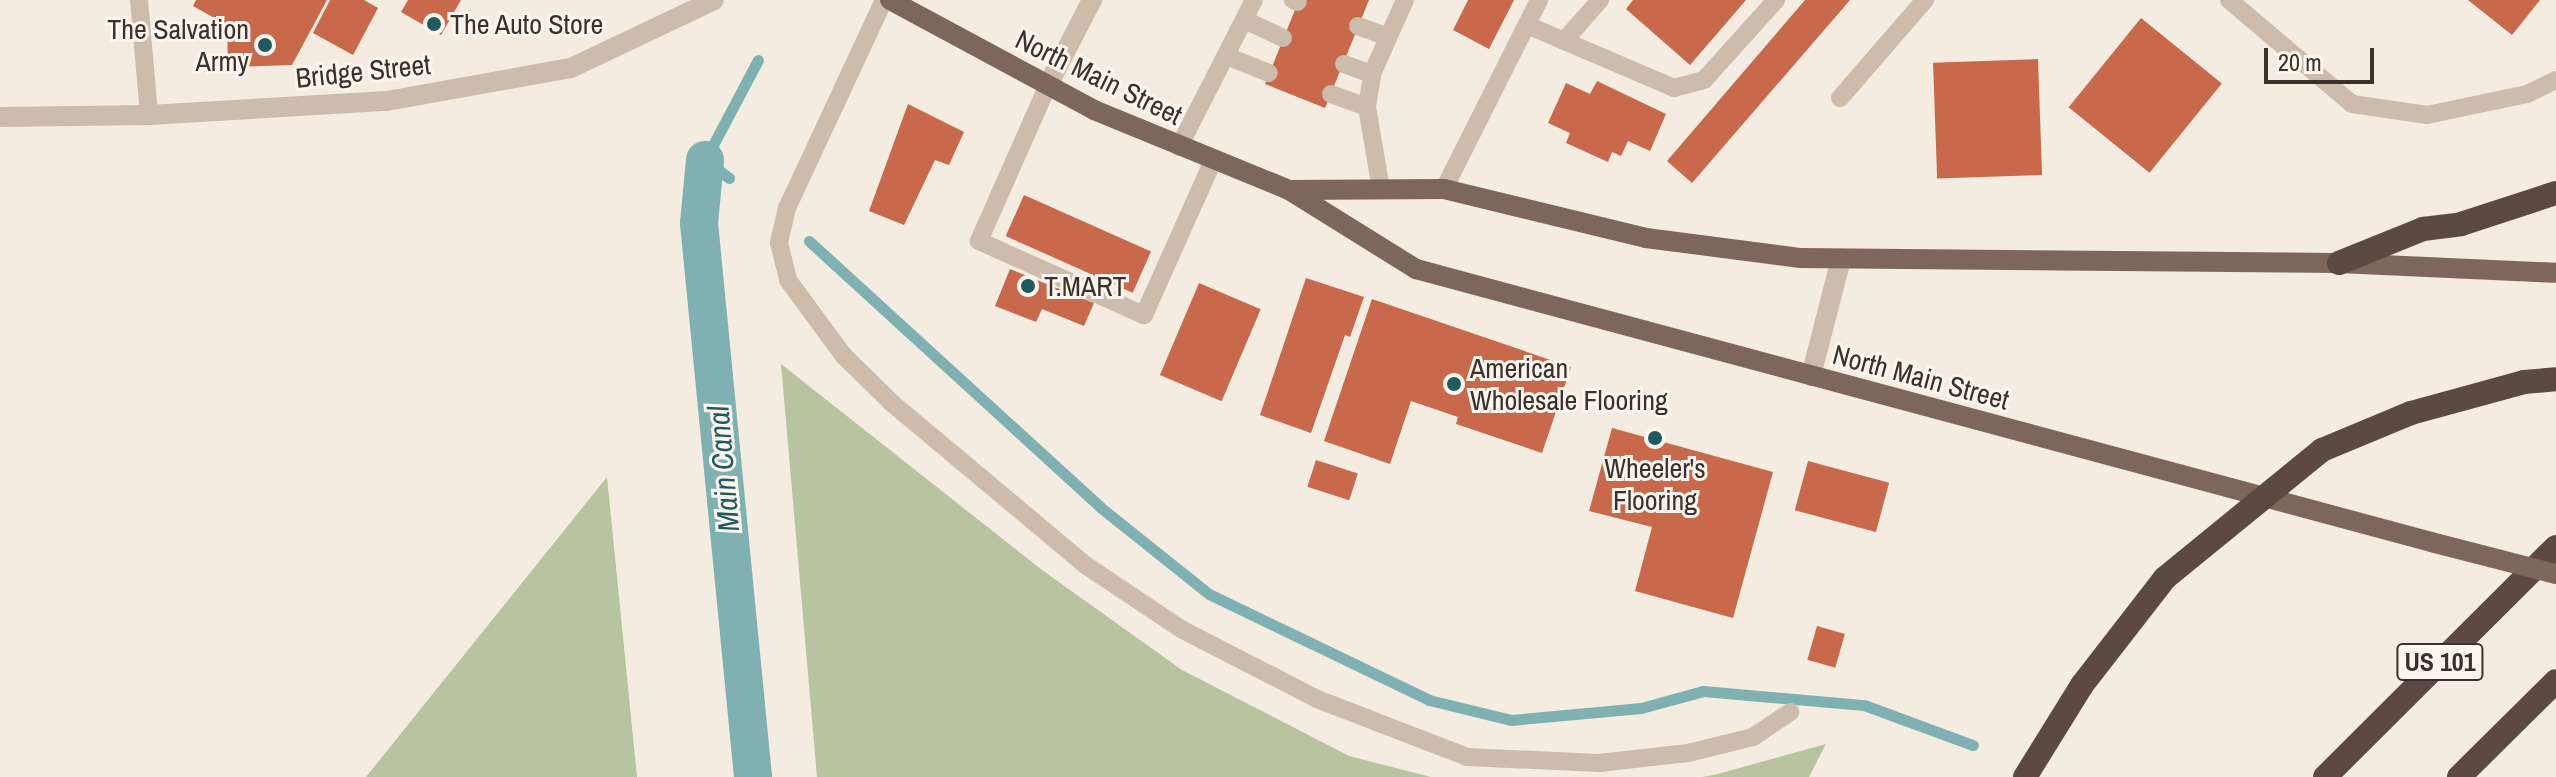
<!DOCTYPE html>
<html>
<head>
<meta charset="utf-8">
<style>
  body { margin:0 }
  #map { position:relative; width:2556px; height:777px; overflow:hidden; background:#f4ebe1; font-family:"Archivo Narrow",sans-serif }
  div>[style] { position:absolute }
  .green>* { inset:0; background:#b8c4a0 }
  .stream>* { height:11px; margin:-5.5px; padding:0 5.5px; transform-origin:5.5px; border-radius:5.5px; background:#7fb0b2 }
  .canal>* { height:38px; margin:-19px; padding:0 19px; transform-origin:19px; border-radius:19px; background:#7fb0b2 }
  .building>* { inset:0; background:#c8694b; transform-origin:0 0 }
  .service>* { height:18px; margin:-9px; padding:0 9px; transform-origin:9px; border-radius:9px; background:#cdbbac }
  .minor>* { height:20px; margin:-10px; padding:0 10px; transform-origin:10px; border-radius:10px; background:#cdbbac }
  .primary>* { height:20px; margin:-10px; padding:0 10px; transform-origin:10px; border-radius:10px; background:#7d675c }
  .motorway>* { height:24px; margin:-12px; padding:0 12px; transform-origin:12px; border-radius:12px; background:#5c4a42 }
  .primary-bridge>* { height:20px; margin:-10px; padding:0 10px; transform-origin:10px; border-radius:10px; background:#7d675c }
  .motorway-bridge>* { height:24px; margin:-12px; padding:0 12px; transform-origin:12px; border-radius:12px; background:#5c4a42 }
  .dots>* { width:22px; height:22px; translate:-50% -50%; box-sizing:border-box; border:4px solid #fbf5ee; border-radius:50% }
  span { translate:-50% -50%; white-space:nowrap; text-align:center; line-height:1.15; -webkit-text-stroke:6px #fbf5ee; paint-order:stroke }
  .shield-label span { padding:2px 6px; background:#fbf5ee; border:2px solid; border-radius:6px; -webkit-text-stroke-width:0 }
  .shield-label { font-size:26px; color:#3b302b; font-weight:700 }
  .poi-label { font-size:28px; color:#3b302b }
  .left { translate:0 -50%; text-align:left }
  .right { translate:-100% -50%; text-align:right }
  .street-label { font-size:28px; color:#3b302b }
  .water-label { font-size:30px; color:#1f5a5e; font-style:italic }
  .scale { position:absolute; left:2264px; top:48px; width:110px; height:36px; box-sizing:border-box; border:4px solid #3b302b; border-top:0; padding-left:10px; font-size:24px; line-height:28px; white-space:nowrap; color:#3b302b; -webkit-text-stroke:6px #fbf5ee; paint-order:stroke }
</style>
</head>
<body>
<div id="map">
  <div class="green">
    <i style="clip-path:polygon(781px 364px,1042px 570px,1182px 670px,1349px 756px,1431px 777px,817px 777px)"></i>
    <i style="clip-path:polygon(607px 477px,637px 777px,366px 777px)"></i>
    <i style="clip-path:polygon(1826px 744px,1809px 777px,1702px 777px,1714px 775px)"></i>
  </div>
  <div class="stream">
    <i style="left:729px;top:178px;width:30px;rotate:-143deg"></i>
    <i style="left:705px;top:160px;width:113px;rotate:-62.1deg"></i>
    <i style="left:809px;top:241px;width:394px;rotate:42.4deg"></i>
    <i style="left:1100px;top:507px;width:139px;rotate:38.6deg"></i>
    <i style="left:1209px;top:594px;width:244px;rotate:25.7deg"></i>
    <i style="left:1429px;top:700px;width:84px;rotate:13.7deg"></i>
    <i style="left:1511px;top:720px;width:131px;rotate:-5.3deg"></i>
    <i style="left:1641px;top:708px;width:64px;rotate:-15.3deg"></i>
    <i style="left:1703px;top:691px;width:162px;rotate:5deg"></i>
    <i style="left:1864px;top:705px;width:116px;rotate:20.2deg"></i>
  </div>
  <div class="canal">
    <i style="left:705px;top:160px;width:63px;rotate:95.4deg"></i>
    <i style="left:699px;top:223px;width:557px;rotate:84.43deg"></i>
  </div>
  <div class="building">
    <i style="clip-path:polygon(196px 0,327px 0,292px 65px,228px 67px,227px 25px,193px 6px)"></i>
    <i style="clip-path:polygon(330px 0,364px 0,378px 8px,353px 55px,313px 33px)"></i>
    <i style="clip-path:polygon(408px 0,461px 0,441px 35px,401px 12px)"></i>
    <i style="clip-path:polygon(1299px 0,1369px 0,1325px 108px,1265px 84px)"></i>
    <i style="clip-path:polygon(1468px 0,1514px 0,1489px 49px,1453px 30px)"></i>
    <i style="clip-path:polygon(1633px 0,1746px 0,1690px 65px,1626px 9px)"></i>
    <i style="clip-path:polygon(1805px 0,1850px 0,1692px 183px,1667px 161px)"></i>
    <i style="clip-path:polygon(2468px 0,2540px 0,2512px 35px)"></i>
    <i style="left:2141px;top:18px;width:104px;height:115px;rotate:39deg"></i>
    <i style="left:2038px;top:59px;width:116px;height:105px;rotate:88deg"></i>
    <i style="clip-path:polygon(1597px 81px,1666px 114px,1650px 151px,1628px 141px,1621px 156px,1612px 152px,1608px 162px,1566px 143px,1570px 133px,1548px 123px,1566px 83px,1590px 94px)"></i>
    <i style="clip-path:polygon(908px 104px,964px 132px,949px 165px,935px 160px,904px 225px,869px 211px)"></i>
    <i style="left:1024px;top:195px;width:139px;height:45px;rotate:24deg"></i>
    <i style="clip-path:polygon(1010px 269px,1094px 303px,1084px 326px,1042px 309px,1036px 322px,995px 306px)"></i>
    <i style="clip-path:polygon(1306px 278px,1364px 297px,1350px 337px,1345px 335px,1311px 433px,1260px 415px)"></i>
    <i style="left:1199px;top:283px;width:67px;height:100px;rotate:23deg"></i>
    <i style="clip-path:polygon(1372px 299px,1571px 367px,1542px 453px,1456px 424px,1458px 417px,1411px 401px,1390px 464px,1324px 441px)"></i>
    <i style="clip-path:polygon(1612px 428px,1773px 472px,1733px 618px,1635px 591px,1652px 527px,1589px 511px)"></i>
    <i style="left:1316px;top:460px;width:44px;height:28px;rotate:18deg"></i>
    <i style="left:1808px;top:461px;width:84px;height:51px;rotate:15deg"></i>
    <i style="left:1817px;top:626px;width:29px;height:35px;rotate:16deg"></i>
  </div>
  <div class="service">
    <i style="left:139px;top:0;width:115px;rotate:85deg"></i>
    <i style="left:884px;top:0;width:230px;rotate:115deg"></i>
    <i style="left:787px;top:208px;width:36px;rotate:103deg"></i>
    <i style="left:779px;top:243px;width:38px;rotate:76deg"></i>
    <i style="left:788px;top:280px;width:93px;rotate:53.7deg"></i>
    <i style="left:843px;top:355px;width:70px;rotate:44.4deg"></i>
    <i style="left:893px;top:404px;width:253px;rotate:39.9deg"></i>
    <i style="left:1087px;top:566px;width:113px;rotate:33.8deg"></i>
    <i style="left:1181px;top:629px;width:153px;rotate:27.2deg"></i>
    <i style="left:1317px;top:699px;width:161px;rotate:21.1deg"></i>
    <i style="left:1467px;top:757px;width:132px;rotate:2.6deg"></i>
    <i style="left:1599px;top:763px;width:90px;rotate:-6.4deg"></i>
    <i style="left:1688px;top:753px;width:67px;rotate:-13.8deg"></i>
    <i style="left:1753px;top:737px;width:45px;rotate:-34deg"></i>
    <i style="left:1293px;top:0;width:5px;rotate:22deg"></i>
    <i style="left:2229px;top:0;width:161px;rotate:40.2deg"></i>
    <i style="left:2352px;top:104px;width:76px;rotate:8.3deg"></i>
    <i style="left:2427px;top:115px;width:102px;rotate:-11.9deg"></i>
    <i style="left:2527px;top:94px;width:32px;rotate:-26deg"></i>
    <i style="left:1245px;top:20px;width:42px;rotate:25.3deg"></i>
    <i style="left:1527px;top:25px;width:160px;rotate:23.2deg"></i>
    <i style="left:1674px;top:88px;width:31px;rotate:-15deg"></i>
    <i style="left:1704px;top:80px;width:108px;rotate:-48deg"></i>
    <i style="left:1358px;top:26px;width:32px;rotate:20deg"></i>
    <i style="left:1564px;top:41px;width:55px;rotate:-48.7deg"></i>
    <i style="left:1226px;top:56px;width:46px;rotate:21.6deg"></i>
    <i style="left:1344px;top:64px;width:30px;rotate:20deg"></i>
    <i style="left:1048px;top:85px;width:171px;rotate:113.9deg"></i>
    <i style="left:979px;top:241px;width:181px;rotate:24.2deg"></i>
    <i style="left:1144px;top:315px;width:169px;rotate:-65.9deg"></i>
    <i style="left:1331px;top:94px;width:38px;rotate:20deg"></i>
    <i style="left:1840px;top:98px;width:130px;rotate:-49.1deg"></i>
    <i style="left:1179px;top:147px;width:165px;rotate:-63deg"></i>
    <i style="left:1381px;top:189px;width:83px;rotate:-99.7deg"></i>
    <i style="left:1367px;top:107px;width:33px;rotate:-81deg"></i>
    <i style="left:1372px;top:74px;width:81px;rotate:-66deg"></i>
    <i style="left:1444px;top:189px;width:212px;rotate:-63.3deg"></i>
  </div>
  <div class="minor">
    <i style="left:1048px;top:85px;width:96px;rotate:-62.6deg"></i>
    <i style="left:0;top:117px;width:149px;rotate:-0.8deg"></i>
    <i style="left:149px;top:115px;width:238px;rotate:-3.4deg"></i>
    <i style="left:387px;top:101px;width:187px;rotate:-10.2deg"></i>
    <i style="left:571px;top:68px;width:158px;rotate:-25.4deg"></i>
    <i style="left:1811px;top:376px;width:121px;rotate:-75.6deg"></i>
  </div>
  <div class="primary">
    <i style="left:890px;top:0;width:232px;rotate:28.3deg"></i>
    <i style="left:1094px;top:110px;width:211px;rotate:22.3deg"></i>
    <i style="left:1289px;top:190px;width:150px;rotate:31.9deg"></i>
    <i style="left:1416px;top:269px;width:1051px;rotate:15.05deg"></i>
    <i style="left:1289px;top:190px;width:155px;rotate:-0.4deg"></i>
    <i style="left:1444px;top:189px;width:208px;rotate:13.6deg"></i>
    <i style="left:1646px;top:238px;width:156px;rotate:7.4deg"></i>
    <i style="left:1801px;top:258px;width:538px;rotate:0.53deg"></i>
    <i style="left:2339px;top:263px;width:217px;rotate:2.6deg"></i>
  </div>
  <div class="motorway">
    <i style="left:2339px;top:263px;width:91px;rotate:-22deg"></i>
    <i style="left:2423px;top:229px;width:38px;rotate:-7deg"></i>
    <i style="left:2461px;top:224px;width:100px;rotate:-18.1deg"></i>
    <i style="left:2025px;top:777px;width:108px;rotate:-58.2deg"></i>
    <i style="left:2082px;top:685px;width:135px;rotate:-52.2deg"></i>
    <i style="left:2325px;top:777px;width:326px;rotate:-44.9deg"></i>
    <i style="left:2459px;top:777px;width:136px;rotate:-44.7deg"></i>
  </div>
  <div class="primary-bridge">
    <i style="left:2431px;top:542px;width:129px;rotate:14.4deg"></i>
  </div>
  <div class="motorway-bridge">
    <i style="left:2165px;top:578px;width:203px;rotate:-39.2deg"></i>
    <i style="left:2322px;top:450px;width:96px;rotate:-22.6deg"></i>
    <i style="left:2411px;top:413px;width:117px;rotate:-15.3deg"></i>
    <i style="left:2524px;top:382px;width:32px;rotate:-5deg"></i>
  </div>
  <div class="dots">
    <i style="left:434px;top:24px;background:#1f5a5e"></i>
    <i style="left:265px;top:45px;background:#1f5a5e"></i>
    <i style="left:1028px;top:286px;background:#1f5a5e"></i>
    <i style="left:1454px;top:384px;background:#1f5a5e"></i>
    <i style="left:1655px;top:438px;background:#1f5a5e"></i>
  </div>
  <div class="shield-label">
    <span style="left:2440px;top:662px">US 101</span>
  </div>
  <div class="poi-label">
    <span class="left" style="left:450px;top:24px">The Auto Store</span>
    <span class="right" style="left:249px;top:45px">The Salvation<br>Army</span>
    <span class="left" style="left:1044px;top:286px">T.MART</span>
    <span class="left" style="left:1470px;top:384px">American<br>Wholesale Flooring</span>
    <span style="left:1655px;top:484px">Wheeler's<br>Flooring</span>
  </div>
  <div class="street-label">
    <span style="left:363px;top:71px;rotate:-6deg">Bridge Street</span>
    <span style="left:1099px;top:77px;rotate:26deg">North Main Street</span>
    <span style="left:1921px;top:377px;rotate:15deg">North Main Street</span>
  </div>
  <div class="water-label">
    <span style="left:723px;top:469px;rotate:-95deg">Main Canal</span>
  </div>
  <div class="scale">20 m</div>
</div>
</body>
</html>
